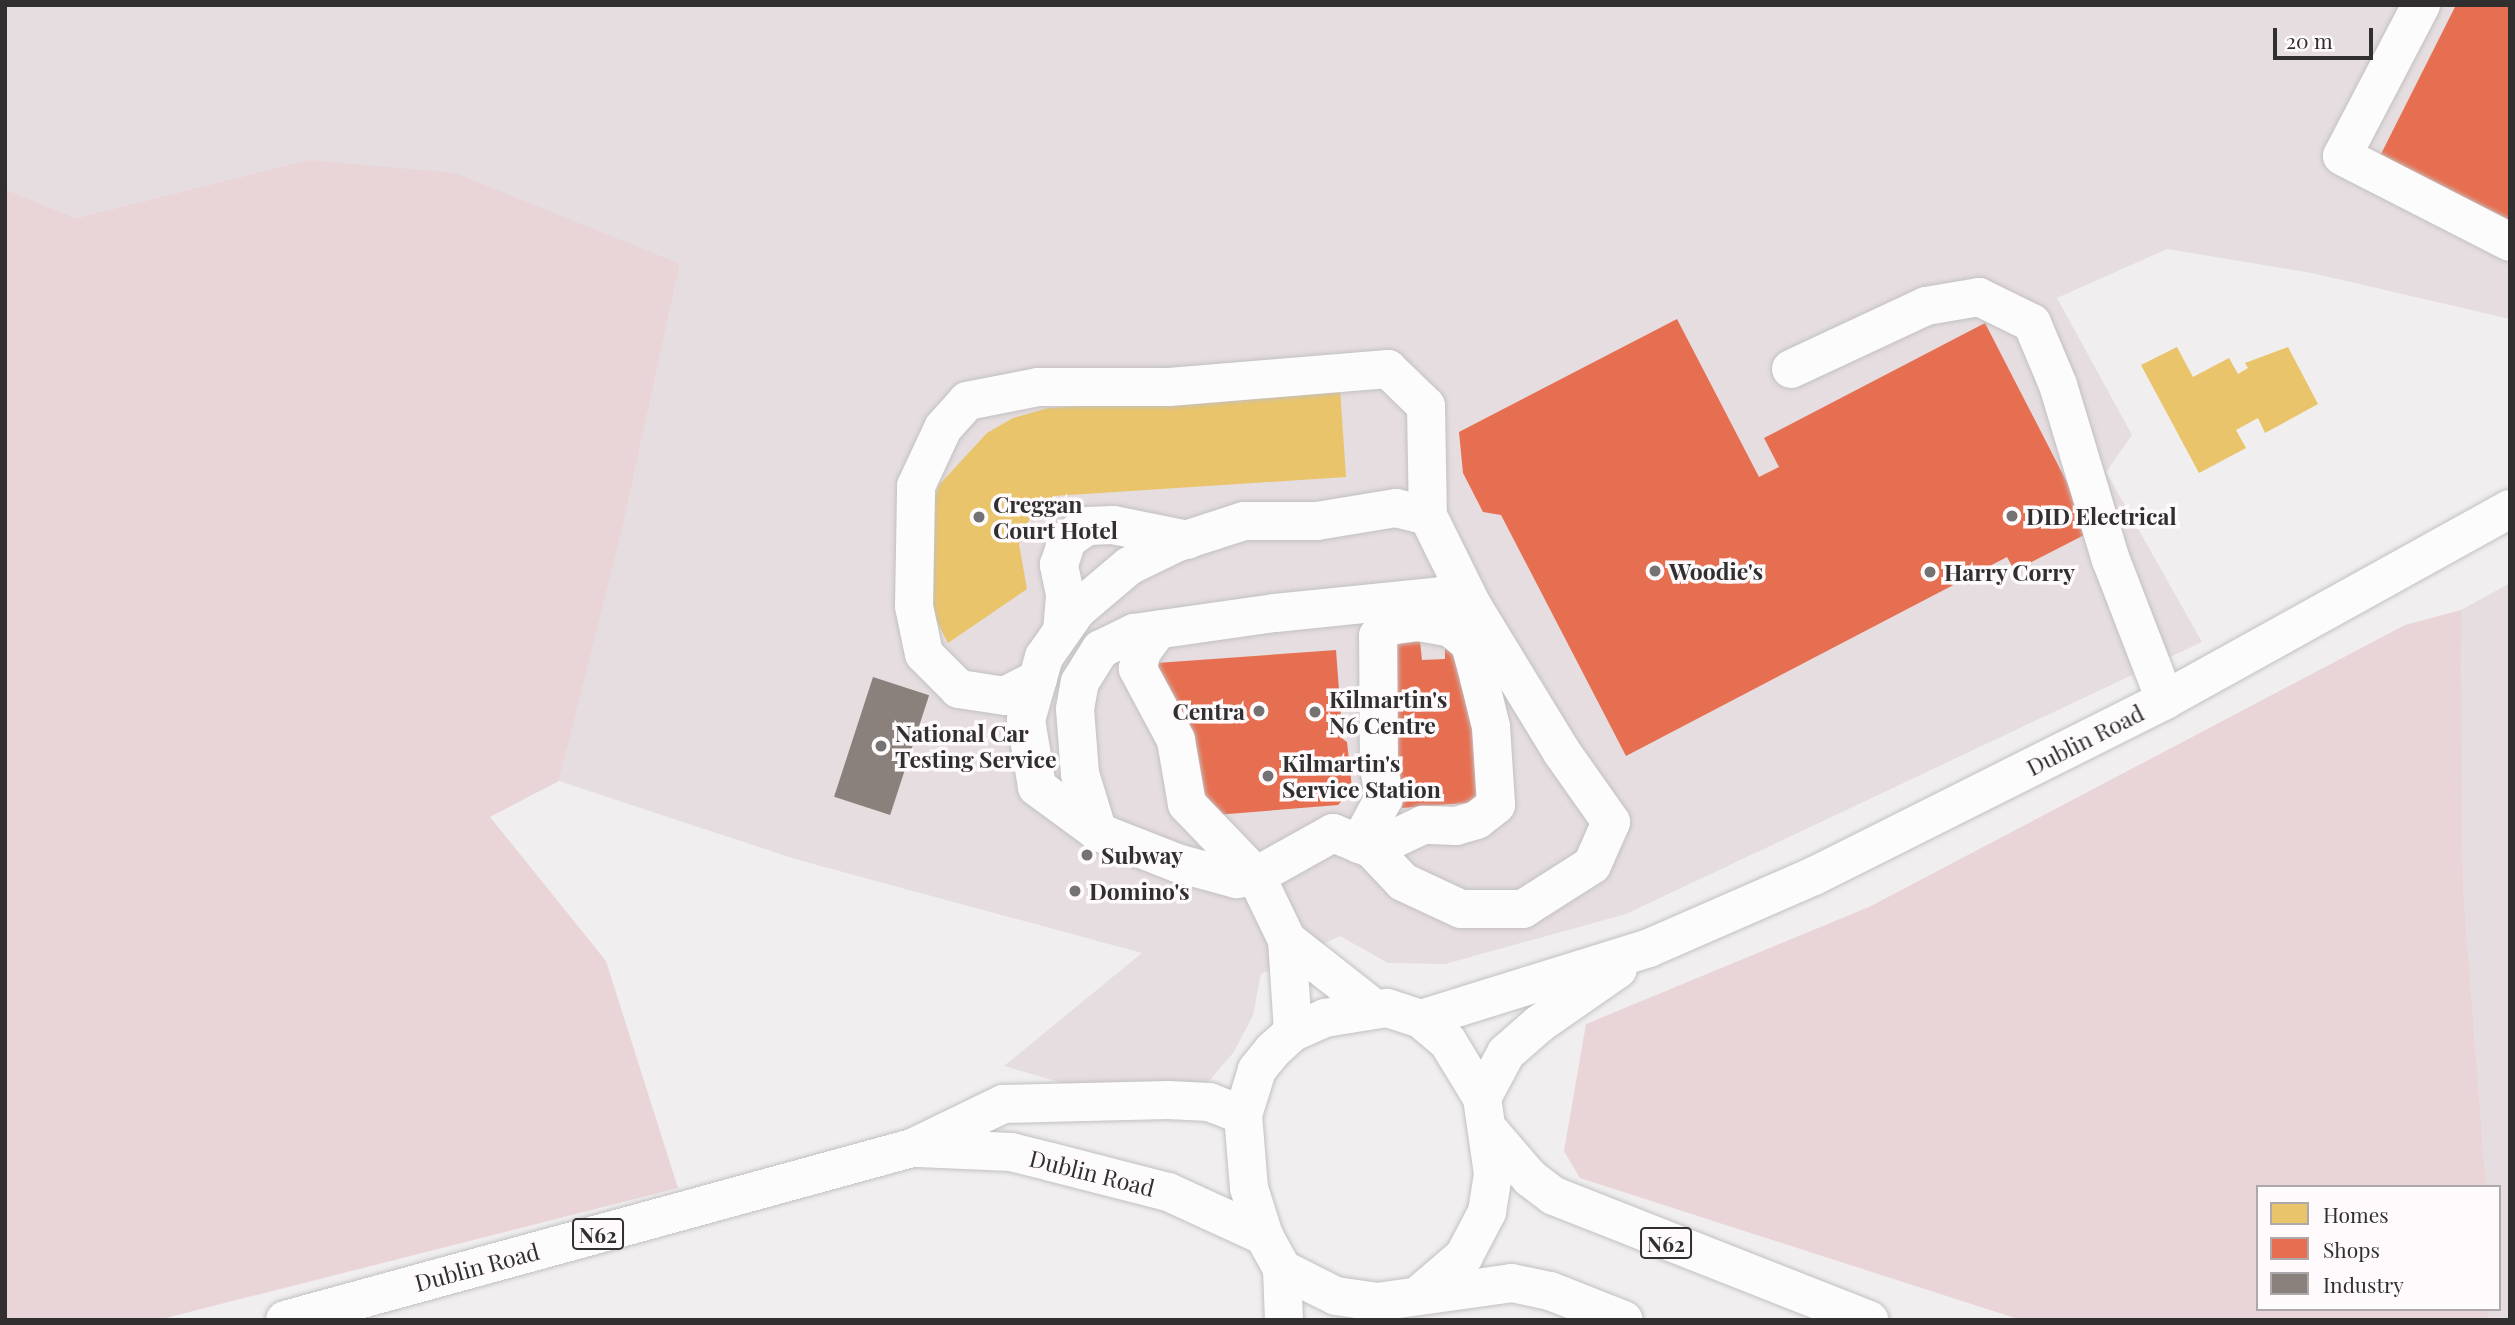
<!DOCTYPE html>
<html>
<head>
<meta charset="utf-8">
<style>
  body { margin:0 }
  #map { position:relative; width:2515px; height:1325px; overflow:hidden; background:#f0eeef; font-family:"Playfair Display",serif }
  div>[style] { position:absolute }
  .built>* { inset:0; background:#e5dddf }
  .green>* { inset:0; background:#e9d5d8 }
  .homes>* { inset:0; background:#e9c46a }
  .shops>* { inset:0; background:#e76f51 }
  .industry>* { inset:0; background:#8a817c; transform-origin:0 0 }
  .roads { filter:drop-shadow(0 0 2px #c2c0c1) drop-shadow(0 0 2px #c2c0c1) }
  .minor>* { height:38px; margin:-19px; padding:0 19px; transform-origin:19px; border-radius:19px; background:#fdfcfd }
  .major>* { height:38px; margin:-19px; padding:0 19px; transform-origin:19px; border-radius:19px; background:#fdfcfd }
  .dots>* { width:19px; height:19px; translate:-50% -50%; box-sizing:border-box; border:4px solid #fffafb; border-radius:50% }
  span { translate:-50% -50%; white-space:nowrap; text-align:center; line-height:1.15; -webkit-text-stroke:7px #fffafb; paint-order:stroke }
  .shield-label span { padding:2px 5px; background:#fffafb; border:2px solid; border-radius:5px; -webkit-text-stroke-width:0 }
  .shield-label { font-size:21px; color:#312f30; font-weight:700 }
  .poi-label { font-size:23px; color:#312f30; font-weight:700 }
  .left { translate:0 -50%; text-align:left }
  .right { translate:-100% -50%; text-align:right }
  .street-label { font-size:23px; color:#312f30 }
  .frame { position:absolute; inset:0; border:7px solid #312f30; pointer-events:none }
  .legend { position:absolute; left:2256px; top:1185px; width:245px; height:126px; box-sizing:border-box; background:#fffafb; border:2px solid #ada9aa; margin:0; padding:9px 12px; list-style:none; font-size:21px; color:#312f30 }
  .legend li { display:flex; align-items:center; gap:14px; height:35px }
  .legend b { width:35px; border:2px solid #ada9aa }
  .scale { position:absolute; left:2273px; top:28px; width:100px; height:32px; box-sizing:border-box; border:4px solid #312f30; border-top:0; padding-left:9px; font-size:21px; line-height:24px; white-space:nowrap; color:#312f30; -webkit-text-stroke:5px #fffafb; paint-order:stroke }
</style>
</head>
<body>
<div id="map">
  <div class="built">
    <i style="clip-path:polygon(5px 5px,2510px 5px,2510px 319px,2312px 273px,2167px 249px,2057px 298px,2132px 435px,2106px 472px,2202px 642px,1626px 914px,1445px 964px,1388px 963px,1340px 936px,1261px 974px,1253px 1015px,1234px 1052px,1202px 1089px,1073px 1086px,1004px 1066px,1142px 953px,795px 859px,559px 781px,623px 526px,680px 264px,308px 160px,76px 218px,5px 189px)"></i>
    <i style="clip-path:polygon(2510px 583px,2510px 1320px,2488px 1320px,2488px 1309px,2499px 1309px,2499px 1187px,2486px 1187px,2463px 886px,2461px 610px)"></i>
  </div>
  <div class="green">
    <i style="clip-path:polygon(308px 160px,455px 173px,680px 264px,623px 526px,559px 781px,490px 817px,606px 961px,678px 1188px,158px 1320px,5px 1320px,5px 189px,76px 218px)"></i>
    <i style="clip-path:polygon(2461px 610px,2463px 886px,2486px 1187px,2258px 1187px,2258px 1309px,2488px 1309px,2488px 1320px,2021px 1320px,1580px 1178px,1564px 1151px,1586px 1024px,1869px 907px,2405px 625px)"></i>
  </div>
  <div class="homes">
    <i style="clip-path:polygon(2177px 347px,2193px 377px,2229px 358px,2238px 374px,2248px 368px,2245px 363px,2288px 347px,2318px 404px,2265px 433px,2258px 418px,2236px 430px,2246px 448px,2199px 473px,2141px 365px)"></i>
    <i style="clip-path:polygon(1340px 389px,1346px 477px,1054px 496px,1032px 513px,1019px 544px,1027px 589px,948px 643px,930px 608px,927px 521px,939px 485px,987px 433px,1013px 418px,1048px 408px)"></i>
  </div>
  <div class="shops">
    <i style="clip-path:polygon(2456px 5px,2510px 5px,2510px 225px,2379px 158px)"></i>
    <i style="clip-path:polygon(1677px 319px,1759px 477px,1779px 467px,1764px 438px,1985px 323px,2092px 531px,2020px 568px,2012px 566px,2007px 557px,1626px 756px,1501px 515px,1483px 512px,1463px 473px,1459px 432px)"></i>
    <i style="clip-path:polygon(1420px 641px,1422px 660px,1445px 659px,1445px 649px,1466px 647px,1478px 802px,1402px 808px,1391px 664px,1394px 643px)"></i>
    <i style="clip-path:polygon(1336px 650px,1341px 717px,1328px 718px,1332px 731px,1347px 742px,1352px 788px,1338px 805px,1203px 816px,1143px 664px)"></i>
  </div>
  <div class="industry">
    <i style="left:873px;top:677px;width:59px;height:126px;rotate:18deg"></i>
  </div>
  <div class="roads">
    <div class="minor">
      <i style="left:2421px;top:5px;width:170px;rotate:117.6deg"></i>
      <i style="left:2342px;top:156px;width:189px;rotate:27.1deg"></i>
      <i style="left:1791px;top:369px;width:149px;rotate:-25deg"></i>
      <i style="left:1926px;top:306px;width:54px;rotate:-9.6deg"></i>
      <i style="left:1979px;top:297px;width:59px;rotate:26.1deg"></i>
      <i style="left:2032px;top:323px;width:67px;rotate:67.2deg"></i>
      <i style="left:2058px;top:385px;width:183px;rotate:73.2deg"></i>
      <i style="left:2111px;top:560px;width:150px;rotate:68.9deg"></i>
      <i style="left:1062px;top:631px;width:37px;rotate:-85deg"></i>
      <i style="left:1065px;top:594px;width:30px;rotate:-102deg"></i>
      <i style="left:1059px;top:565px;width:26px;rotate:-72deg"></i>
      <i style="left:1067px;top:540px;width:24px;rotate:-35deg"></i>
      <i style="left:1087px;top:526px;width:26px;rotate:-2deg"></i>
      <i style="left:1113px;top:525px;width:76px;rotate:11.3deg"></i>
      <i style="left:1038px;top:679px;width:37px;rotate:153deg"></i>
      <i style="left:1005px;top:696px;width:47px;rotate:-171.3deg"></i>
      <i style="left:959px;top:689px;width:49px;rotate:-135deg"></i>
      <i style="left:924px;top:654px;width:49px;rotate:-101.8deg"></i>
      <i style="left:914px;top:606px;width:120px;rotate:-89deg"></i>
      <i style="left:916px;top:486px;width:64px;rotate:-65deg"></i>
      <i style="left:943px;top:428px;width:36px;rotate:-48deg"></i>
      <i style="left:967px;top:401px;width:72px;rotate:-11.2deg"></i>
      <i style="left:1038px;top:387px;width:131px"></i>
      <i style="left:1169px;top:387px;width:220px;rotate:-4.7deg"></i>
      <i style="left:1388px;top:369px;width:53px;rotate:44.2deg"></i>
      <i style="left:1426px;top:406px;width:110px;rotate:89deg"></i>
      <i style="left:1428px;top:516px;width:99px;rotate:63.7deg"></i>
      <i style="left:1472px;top:605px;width:171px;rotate:58.6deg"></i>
      <i style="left:1561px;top:751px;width:87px;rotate:54.8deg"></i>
      <i style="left:1611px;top:822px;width:47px;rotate:113.8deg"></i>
      <i style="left:1592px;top:865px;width:82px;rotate:147.5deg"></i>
      <i style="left:1523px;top:909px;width:62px;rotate:180deg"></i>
      <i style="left:1461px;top:909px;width:64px;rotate:-155deg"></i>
      <i style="left:1403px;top:882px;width:45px;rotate:-133.2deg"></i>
      <i style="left:1372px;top:849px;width:42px;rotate:-157.7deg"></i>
      <i style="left:1333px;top:833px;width:88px;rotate:150.8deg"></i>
      <i style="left:1256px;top:876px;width:100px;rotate:-133.8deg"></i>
      <i style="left:1187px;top:804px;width:65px;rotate:-99.8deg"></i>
      <i style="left:1176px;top:740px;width:81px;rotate:-118.2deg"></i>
      <i style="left:1138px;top:669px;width:16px;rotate:-79deg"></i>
      <i style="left:1141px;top:653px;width:29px;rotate:-54deg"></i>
      <i style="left:1098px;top:832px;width:61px;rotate:-107.2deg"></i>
      <i style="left:1080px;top:774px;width:65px;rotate:-94.4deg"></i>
      <i style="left:1075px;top:709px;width:27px;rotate:-80deg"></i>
      <i style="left:1080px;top:682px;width:39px;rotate:-58deg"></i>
      <i style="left:1101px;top:649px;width:37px;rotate:-26deg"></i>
      <i style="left:1134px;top:633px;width:142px;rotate:-8.1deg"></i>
      <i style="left:1275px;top:613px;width:167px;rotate:-5.8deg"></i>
      <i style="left:1441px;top:596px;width:32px;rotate:16deg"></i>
      <i style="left:1359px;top:844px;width:52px;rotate:-61.5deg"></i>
      <i style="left:1384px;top:798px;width:31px;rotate:-99deg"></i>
      <i style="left:1379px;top:767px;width:131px;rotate:-90.4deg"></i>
      <i style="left:1378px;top:636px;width:15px;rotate:-42deg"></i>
      <i style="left:1389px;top:626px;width:29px;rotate:-8deg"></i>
      <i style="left:1418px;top:622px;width:34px;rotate:10deg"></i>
      <i style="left:1451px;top:628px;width:25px;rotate:40deg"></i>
      <i style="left:1470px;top:644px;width:35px;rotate:75deg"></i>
      <i style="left:1479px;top:678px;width:50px;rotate:76.2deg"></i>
      <i style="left:1491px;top:727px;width:78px;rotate:86.3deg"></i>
      <i style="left:1496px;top:805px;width:24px;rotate:142deg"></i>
      <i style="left:1477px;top:820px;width:22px;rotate:164deg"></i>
      <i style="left:1456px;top:826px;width:33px;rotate:-178deg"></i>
      <i style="left:1423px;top:825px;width:56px;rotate:154.8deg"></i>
      <i style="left:1287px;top:940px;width:112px;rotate:38.1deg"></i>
      <i style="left:1293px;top:1032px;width:92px;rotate:-93.7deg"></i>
      <i style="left:1287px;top:940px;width:71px;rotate:-115.8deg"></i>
      <i style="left:1256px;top:876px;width:20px;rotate:171deg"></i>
      <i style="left:1236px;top:879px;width:61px;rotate:-164.8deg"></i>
      <i style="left:1177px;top:863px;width:85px;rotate:-158.6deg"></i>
      <i style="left:1098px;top:832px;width:76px;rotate:-143.6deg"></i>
      <i style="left:1037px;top:787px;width:68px;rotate:-99.3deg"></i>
      <i style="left:1026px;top:720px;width:66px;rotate:-74.1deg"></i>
      <i style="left:1044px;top:657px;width:57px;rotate:-54.9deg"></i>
      <i style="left:1077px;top:610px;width:68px;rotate:-40.2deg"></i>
      <i style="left:1129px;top:566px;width:52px;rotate:-26.1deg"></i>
      <i style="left:1176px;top:543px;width:71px;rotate:-17.9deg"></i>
      <i style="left:1244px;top:521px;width:73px"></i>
      <i style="left:1317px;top:521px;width:80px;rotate:-9.3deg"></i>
      <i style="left:1396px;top:508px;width:33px;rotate:14deg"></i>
      <i style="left:1282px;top:1269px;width:51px;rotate:87.8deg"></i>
    </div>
    <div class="major">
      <i style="left:1421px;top:1019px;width:239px;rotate:-17.3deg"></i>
      <i style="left:1649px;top:948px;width:180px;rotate:-23.6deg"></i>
      <i style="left:1814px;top:876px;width:393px;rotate:-26.6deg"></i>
      <i style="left:2165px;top:700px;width:394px;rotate:-29deg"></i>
      <i style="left:1482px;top:1098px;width:51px;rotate:-61.9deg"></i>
      <i style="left:1506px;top:1053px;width:44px;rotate:-41.3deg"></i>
      <i style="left:1539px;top:1024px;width:96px;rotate:-34.8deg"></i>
      <i style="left:1488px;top:1129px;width:65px;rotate:49.4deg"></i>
      <i style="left:1530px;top:1178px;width:30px;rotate:37deg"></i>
      <i style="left:1554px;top:1196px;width:339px;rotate:21.5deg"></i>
      <i style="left:918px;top:1148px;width:93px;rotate:2.5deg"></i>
      <i style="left:1011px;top:1152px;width:41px;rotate:14deg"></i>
      <i style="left:1051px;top:1162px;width:121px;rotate:14.4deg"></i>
      <i style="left:1168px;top:1192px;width:106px;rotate:24.6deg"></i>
      <i style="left:1421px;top:1293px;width:57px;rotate:-40.7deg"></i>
      <i style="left:1464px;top:1256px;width:50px;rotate:-62.4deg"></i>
      <i style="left:1487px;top:1212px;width:38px;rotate:-81deg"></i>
      <i style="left:1493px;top:1174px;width:77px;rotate:-98.2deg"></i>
      <i style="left:1482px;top:1098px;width:66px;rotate:-121.3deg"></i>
      <i style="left:1448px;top:1042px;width:35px;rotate:-140deg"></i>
      <i style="left:1421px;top:1019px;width:36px;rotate:-162deg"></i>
      <i style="left:1387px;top:1008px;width:63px;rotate:170.8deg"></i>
      <i style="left:1325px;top:1018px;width:35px;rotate:156deg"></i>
      <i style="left:1293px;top:1032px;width:27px;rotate:138deg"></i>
      <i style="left:1273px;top:1050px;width:26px;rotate:129deg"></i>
      <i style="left:1257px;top:1070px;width:47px;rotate:107.3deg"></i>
      <i style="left:1243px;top:1115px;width:73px;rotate:85.3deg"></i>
      <i style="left:1249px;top:1188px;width:50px;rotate:72.6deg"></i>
      <i style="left:1264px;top:1236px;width:38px;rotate:61deg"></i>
      <i style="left:1282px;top:1269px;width:60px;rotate:26.6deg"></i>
      <i style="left:1336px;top:1296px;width:41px;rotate:8.3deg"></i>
      <i style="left:1377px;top:1302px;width:136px;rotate:-8deg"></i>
      <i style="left:1512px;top:1283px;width:39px;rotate:12deg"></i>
      <i style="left:1550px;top:1291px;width:79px;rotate:21.4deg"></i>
      <i style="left:285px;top:1320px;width:650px;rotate:-15.34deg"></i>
      <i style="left:912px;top:1148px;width:101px;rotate:-25.8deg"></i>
      <i style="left:1003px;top:1104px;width:165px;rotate:-1.4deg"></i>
      <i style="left:1168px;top:1100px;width:41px;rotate:2.8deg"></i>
      <i style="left:1209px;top:1102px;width:36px;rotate:21deg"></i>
    </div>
  </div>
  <div class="dots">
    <i style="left:2012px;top:516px;background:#747273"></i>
    <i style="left:979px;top:517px;background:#747273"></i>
    <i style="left:1655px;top:571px;background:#747273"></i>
    <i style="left:1930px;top:572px;background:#747273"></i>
    <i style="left:1259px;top:711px;background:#747273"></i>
    <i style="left:1315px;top:712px;background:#747273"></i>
    <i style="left:881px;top:746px;background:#747273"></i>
    <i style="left:1268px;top:776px;background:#747273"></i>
    <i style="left:1087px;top:855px;background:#747273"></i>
    <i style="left:1075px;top:891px;background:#747273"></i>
  </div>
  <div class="shield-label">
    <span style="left:598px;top:1234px">N62</span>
    <span style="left:1666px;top:1243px">N62</span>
  </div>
  <div class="poi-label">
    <span class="left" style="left:993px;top:517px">Creggan<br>Court Hotel</span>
    <span class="left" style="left:2026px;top:516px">DID Electrical</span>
    <span class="left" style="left:1669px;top:571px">Woodie's</span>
    <span class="left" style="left:1944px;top:572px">Harry Corry</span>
    <span class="left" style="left:1329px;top:712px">Kilmartin's<br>N6 Centre</span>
    <span class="right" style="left:1245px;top:711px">Centra</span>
    <span class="left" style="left:895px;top:746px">National Car<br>Testing Service</span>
    <span class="left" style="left:1282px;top:776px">Kilmartin's<br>Service Station</span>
    <span class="left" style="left:1101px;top:855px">Subway</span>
    <span class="left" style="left:1089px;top:891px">Domino's</span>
  </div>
  <div class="street-label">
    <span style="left:2085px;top:740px;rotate:-27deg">Dublin Road</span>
    <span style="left:1092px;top:1173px;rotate:14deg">Dublin Road</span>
    <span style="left:477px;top:1267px;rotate:-15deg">Dublin Road</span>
  </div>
  <div class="frame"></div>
  <ul class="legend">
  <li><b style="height:19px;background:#e9c46a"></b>Homes</li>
  <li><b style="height:19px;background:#e76f51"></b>Shops</li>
  <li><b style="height:19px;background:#8a817c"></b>Industry</li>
  </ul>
  <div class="scale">20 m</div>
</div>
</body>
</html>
